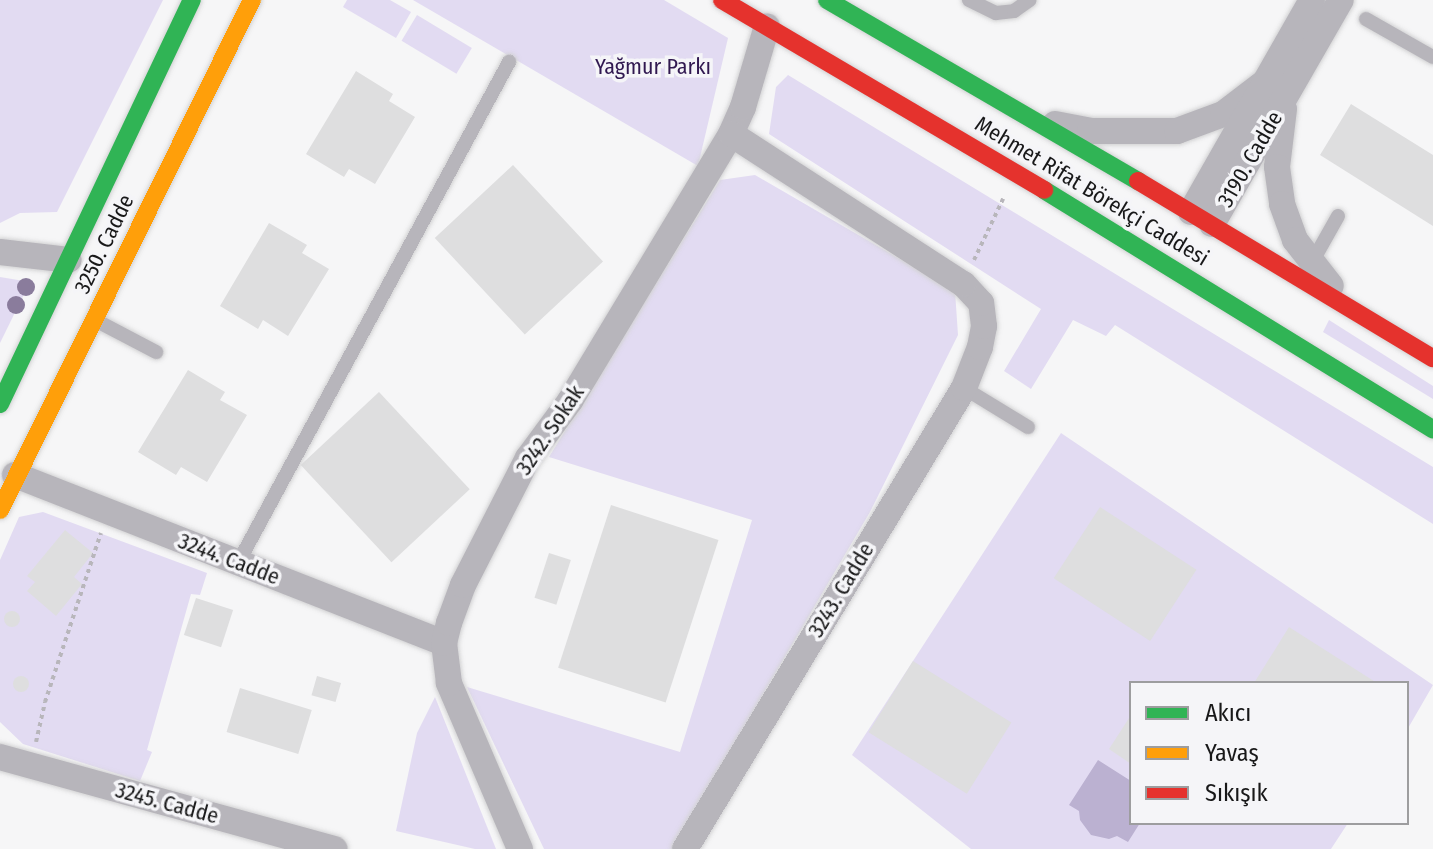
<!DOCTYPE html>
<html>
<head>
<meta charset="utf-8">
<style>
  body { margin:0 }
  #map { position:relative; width:1433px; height:849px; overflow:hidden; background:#f6f6f7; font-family:"Fira Sans Condensed",sans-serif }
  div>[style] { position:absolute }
  .green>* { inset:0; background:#e2dbf2; transform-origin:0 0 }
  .water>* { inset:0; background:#bbb1d1 }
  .building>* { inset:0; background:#dededf; transform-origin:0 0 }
  .round { border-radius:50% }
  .path>* { height:4px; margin-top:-2px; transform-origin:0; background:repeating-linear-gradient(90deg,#b8b6bb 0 4px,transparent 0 8px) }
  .roads { filter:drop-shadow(0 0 2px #d2d2d3) drop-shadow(0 0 2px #d2d2d3) }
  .lane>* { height:14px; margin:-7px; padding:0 7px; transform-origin:7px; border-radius:7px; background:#b7b5bb }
  .street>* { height:26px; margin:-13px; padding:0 13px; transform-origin:13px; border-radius:13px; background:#b7b5bb }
  .fast>* { height:18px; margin:-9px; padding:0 9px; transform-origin:9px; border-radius:9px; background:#30b455 }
  .slow>* { height:18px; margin:-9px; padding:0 9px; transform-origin:9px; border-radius:9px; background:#ff9f0a }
  .jam>* { height:18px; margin:-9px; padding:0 9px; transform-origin:9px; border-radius:9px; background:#e5322d }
  .trees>* { width:18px; height:18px; margin:-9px; border-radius:50%; background:#8a7c9c }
  span { translate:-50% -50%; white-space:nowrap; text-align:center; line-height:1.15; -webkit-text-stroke:7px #f5f5f8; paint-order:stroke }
  .park-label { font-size:22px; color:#311951 }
  .street-label { font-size:22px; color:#181819 }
  .legend { position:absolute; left:1129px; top:681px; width:280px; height:144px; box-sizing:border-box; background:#f5f5f8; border:2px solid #9d9d9f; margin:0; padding:10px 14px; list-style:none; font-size:24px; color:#181819 }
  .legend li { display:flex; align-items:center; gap:16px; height:40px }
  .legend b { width:40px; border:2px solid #9d9d9f }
</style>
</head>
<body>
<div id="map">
  <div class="green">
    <i style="clip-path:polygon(0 0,163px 0,57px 212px,20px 213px,0 223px)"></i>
    <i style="clip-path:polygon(347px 0,390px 0,411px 12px,396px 38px,343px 7px)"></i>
    <i style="clip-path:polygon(413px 0,664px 0,728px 38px,698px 166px)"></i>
    <i style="left:417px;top:15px;width:64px;height:30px;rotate:31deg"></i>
    <i style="clip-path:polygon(788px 75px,1433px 467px,1433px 524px,1115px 325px,1106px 336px,1073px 320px,1031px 389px,1004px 371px,1041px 309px,769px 134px,776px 87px)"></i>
    <i style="clip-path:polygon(755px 175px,955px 291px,958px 335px,870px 512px,672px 849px,544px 849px,467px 687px,680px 752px,752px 520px,549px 457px,720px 180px)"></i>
    <i style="clip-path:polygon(0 277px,30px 282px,0 343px)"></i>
    <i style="clip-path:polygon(1329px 320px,1433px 386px,1433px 399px,1323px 332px)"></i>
    <i style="clip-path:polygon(1061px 433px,1433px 685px,1407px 730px,1407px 683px,1131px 683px,1131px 823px,1348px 823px,1331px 849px,971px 849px,852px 755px)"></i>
    <i style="clip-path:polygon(43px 512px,207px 573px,200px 595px,191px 594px,147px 750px,152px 752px,140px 781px,23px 744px,0 722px,0 560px,19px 517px)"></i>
    <i style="clip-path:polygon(435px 697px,496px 849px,475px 849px,396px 831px,417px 733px)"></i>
  </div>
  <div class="water">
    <i style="clip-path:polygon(1098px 760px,1131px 781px,1131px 823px,1140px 823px,1128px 842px,1117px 836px,1109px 839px,1091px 835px,1080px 820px,1079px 811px,1069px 805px)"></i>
  </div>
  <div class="building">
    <i style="clip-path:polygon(356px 71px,393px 94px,389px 101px,415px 117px,375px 184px,349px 169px,344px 177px,306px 154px)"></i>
    <i style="clip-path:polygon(1351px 104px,1433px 155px,1433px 226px,1320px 155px)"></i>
    <i style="left:513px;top:165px;width:132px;height:107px;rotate:47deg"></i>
    <i style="clip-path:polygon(269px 223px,307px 245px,302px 253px,329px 269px,288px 336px,263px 320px,258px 329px,220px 306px)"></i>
    <i style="clip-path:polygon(188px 370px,225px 392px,220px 400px,247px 415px,207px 482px,181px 467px,176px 475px,138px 452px)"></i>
    <i style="left:379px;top:392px;width:133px;height:107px;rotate:47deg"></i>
    <i style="left:611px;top:505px;width:113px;height:171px;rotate:18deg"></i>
    <i style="left:1100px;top:507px;width:115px;height:85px;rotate:33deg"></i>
    <i style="clip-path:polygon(65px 530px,93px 553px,74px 577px,82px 584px,56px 616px,27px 591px,35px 582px,27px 576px)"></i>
    <i style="left:549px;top:553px;width:23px;height:47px;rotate:18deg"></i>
    <i style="left:196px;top:598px;width:39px;height:39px;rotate:18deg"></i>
    <i class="round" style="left:4px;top:611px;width:16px;height:16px"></i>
    <i style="clip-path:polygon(1289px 627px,1377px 683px,1254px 683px)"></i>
    <i style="left:913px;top:661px;width:116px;height:84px;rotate:32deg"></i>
    <i class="round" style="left:13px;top:676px;width:16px;height:16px"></i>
    <i style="left:317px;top:676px;width:25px;height:20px;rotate:16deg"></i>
    <i style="left:240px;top:688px;width:75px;height:46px;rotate:17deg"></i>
    <i style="clip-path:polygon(1131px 715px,1131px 764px,1109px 749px)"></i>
  </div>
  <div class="path">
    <i style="left:974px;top:260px;width:68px;rotate:-64.6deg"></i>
    <i style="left:36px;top:742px;width:41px;rotate:-77.3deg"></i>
    <i style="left:45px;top:702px;width:178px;rotate:-71.7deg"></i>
  </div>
  <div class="roads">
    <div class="lane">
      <i style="left:969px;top:0;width:30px;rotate:26deg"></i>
      <i style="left:996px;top:13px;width:18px;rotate:-6deg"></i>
      <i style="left:1014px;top:11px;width:19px;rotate:-35deg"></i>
      <i style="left:1366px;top:19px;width:77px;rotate:29.6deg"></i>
      <i style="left:1311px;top:264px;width:55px;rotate:-60.6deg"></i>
      <i style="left:97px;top:321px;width:67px;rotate:27.7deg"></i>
      <i style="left:964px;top:388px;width:75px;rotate:31.4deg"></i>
      <i style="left:238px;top:563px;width:570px;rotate:-61.59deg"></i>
    </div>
    <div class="street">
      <i style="left:1284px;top:109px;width:58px;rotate:96.9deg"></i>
      <i style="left:1277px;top:167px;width:37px;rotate:82deg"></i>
      <i style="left:1282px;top:204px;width:38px;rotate:70deg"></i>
      <i style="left:1295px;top:240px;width:58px;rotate:52deg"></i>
      <i style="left:1055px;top:124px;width:36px;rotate:11deg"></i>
      <i style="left:1090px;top:131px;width:87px"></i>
      <i style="left:1177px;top:131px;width:49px;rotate:-20.3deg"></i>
      <i style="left:1223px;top:114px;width:53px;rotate:-37.3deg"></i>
      <i style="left:1191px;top:212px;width:244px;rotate:-60.3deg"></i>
      <i style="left:1212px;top:224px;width:258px;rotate:-60.1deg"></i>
      <i style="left:0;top:252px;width:69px;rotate:6.6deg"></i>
      <i style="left:15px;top:475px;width:461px;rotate:21.4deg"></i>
      <i style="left:0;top:757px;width:347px;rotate:15.4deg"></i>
      <i style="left:520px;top:849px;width:181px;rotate:-113.2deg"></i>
      <i style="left:449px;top:683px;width:40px;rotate:-97.1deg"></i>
      <i style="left:444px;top:643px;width:21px;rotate:-76deg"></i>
      <i style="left:449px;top:623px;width:40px;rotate:-69.8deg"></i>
      <i style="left:463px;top:585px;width:143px;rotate:-62.9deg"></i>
      <i style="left:528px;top:458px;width:71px;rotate:-53.6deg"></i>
      <i style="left:570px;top:401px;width:312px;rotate:-58.9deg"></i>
      <i style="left:731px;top:134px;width:30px;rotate:-66deg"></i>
      <i style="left:743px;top:107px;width:84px;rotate:-73.5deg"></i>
      <i style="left:685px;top:849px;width:539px;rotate:-58.82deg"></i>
      <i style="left:964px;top:388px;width:44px;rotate:-68.7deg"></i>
      <i style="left:980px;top:347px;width:21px;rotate:-79deg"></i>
      <i style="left:984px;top:326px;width:23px;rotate:-97deg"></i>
      <i style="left:981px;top:303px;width:26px;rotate:-133deg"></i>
      <i style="left:963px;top:284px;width:276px;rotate:-147.1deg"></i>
    </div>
    <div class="fast">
      <i style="left:827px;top:0;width:360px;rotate:30.2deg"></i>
      <i style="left:1044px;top:190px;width:457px;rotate:31.6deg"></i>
      <i style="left:0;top:404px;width:447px;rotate:-64.6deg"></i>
    </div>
    <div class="slow">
      <i style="left:0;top:510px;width:569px;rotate:-63.71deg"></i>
    </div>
    <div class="jam">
      <i style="left:722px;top:0;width:374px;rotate:30.5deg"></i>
      <i style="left:1138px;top:181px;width:344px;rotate:31deg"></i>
    </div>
  </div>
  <div class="trees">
    <i style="left:26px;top:287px"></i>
    <i style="left:16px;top:305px"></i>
  </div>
  <div class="park-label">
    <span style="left:653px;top:67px">Yağmur Parkı</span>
  </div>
  <div class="street-label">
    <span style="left:1250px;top:159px;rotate:-60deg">3190. Cadde</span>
    <span style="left:1092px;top:191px;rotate:31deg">Mehmet Rifat Börekçi Caddesi</span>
    <span style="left:104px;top:244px;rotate:-64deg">3250. Cadde</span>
    <span style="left:550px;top:430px;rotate:-56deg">3242. Sokak</span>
    <span style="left:229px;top:559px;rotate:21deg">3244. Cadde</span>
    <span style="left:841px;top:590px;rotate:-59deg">3243. Cadde</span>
    <span style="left:167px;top:803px;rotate:15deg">3245. Cadde</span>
  </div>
  <ul class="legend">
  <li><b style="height:10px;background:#30b455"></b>Akıcı</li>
  <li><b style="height:10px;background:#ff9f0a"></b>Yavaş</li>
  <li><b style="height:10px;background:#e5322d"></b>Sıkışık</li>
  </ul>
</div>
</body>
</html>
